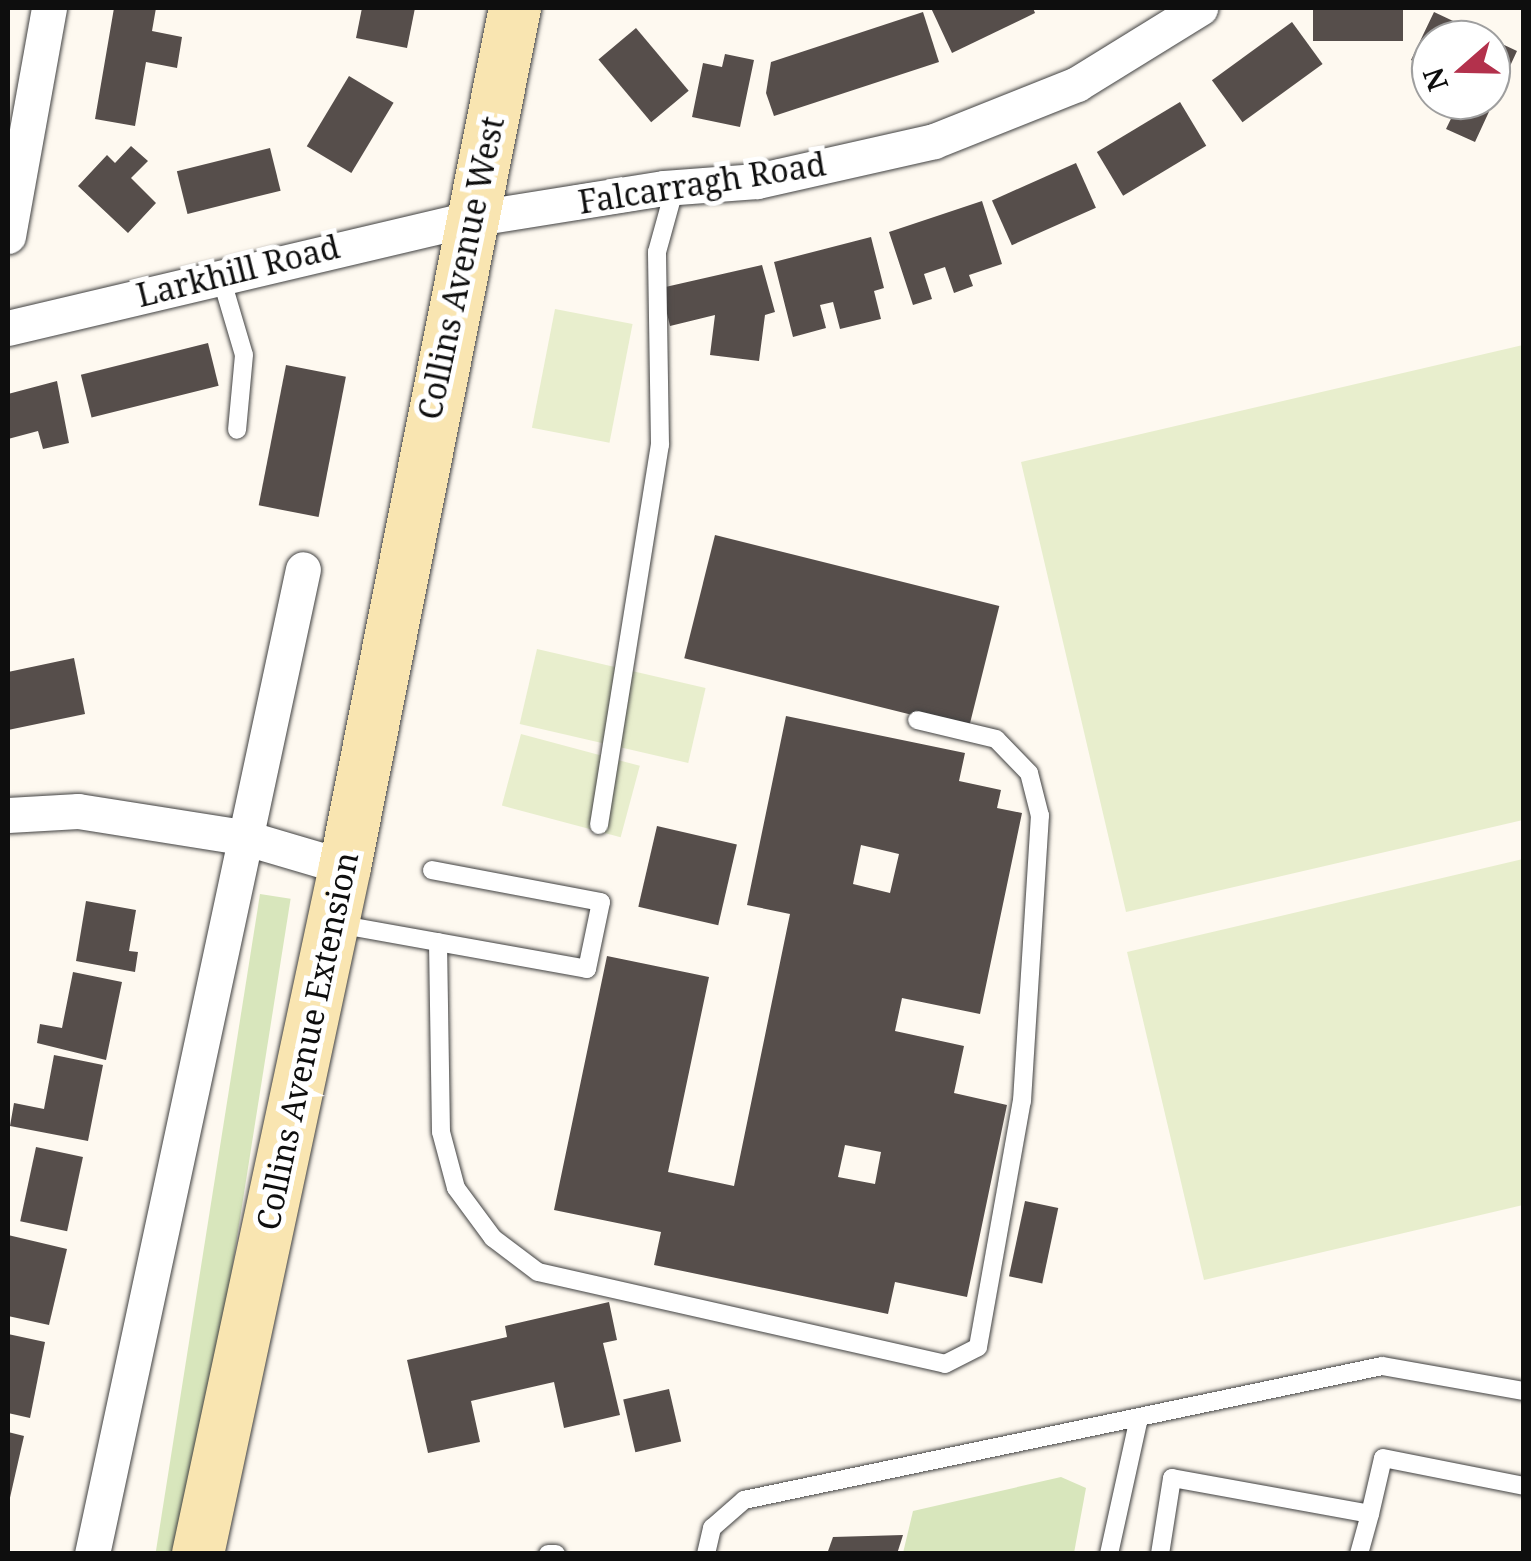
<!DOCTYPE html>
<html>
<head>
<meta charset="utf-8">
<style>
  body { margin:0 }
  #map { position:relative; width:1531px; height:1561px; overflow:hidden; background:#fef9f0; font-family:"Noto Serif",serif }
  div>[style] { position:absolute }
  .green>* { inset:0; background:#d8e6bc; transform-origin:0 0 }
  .pitch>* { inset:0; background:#e8eecd; transform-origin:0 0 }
  .building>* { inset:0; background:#564e4b; transform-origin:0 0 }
  .roads { filter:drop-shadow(0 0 2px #414141) drop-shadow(0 0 2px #414141) }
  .service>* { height:18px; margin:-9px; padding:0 9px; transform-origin:9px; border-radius:9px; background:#fff }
  .minor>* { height:35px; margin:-17.5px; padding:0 17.5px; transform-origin:17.5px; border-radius:17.5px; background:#fff }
  .secondary>* { height:52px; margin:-26px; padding:0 26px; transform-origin:26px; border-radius:26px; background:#f9e5b1 }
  span { translate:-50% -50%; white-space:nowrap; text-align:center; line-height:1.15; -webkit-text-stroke:10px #fff; paint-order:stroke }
  .street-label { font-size:32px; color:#0e0e0e }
  .frame { position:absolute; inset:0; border:10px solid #0e0e0e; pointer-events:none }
  .north { position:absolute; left:1411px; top:20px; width:100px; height:100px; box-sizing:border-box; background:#fff; border:2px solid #9f9f9f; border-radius:50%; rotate:250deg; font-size:28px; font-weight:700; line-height:40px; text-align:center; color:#0e0e0e }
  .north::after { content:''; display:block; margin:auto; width:35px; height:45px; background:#b3314c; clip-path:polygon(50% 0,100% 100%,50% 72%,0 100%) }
</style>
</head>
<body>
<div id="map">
  <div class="green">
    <i style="left:260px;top:894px;width:31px;height:674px;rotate:9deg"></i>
    <i style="clip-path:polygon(1061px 1477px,1086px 1488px,1074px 1553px,903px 1553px,913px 1511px)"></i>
  </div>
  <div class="pitch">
    <i style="left:555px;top:309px;width:79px;height:121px;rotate:11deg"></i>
    <i style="clip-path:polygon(1523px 345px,1523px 820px,1126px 912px,1021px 462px)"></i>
    <i style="left:537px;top:649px;width:173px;height:77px;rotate:13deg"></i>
    <i style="left:521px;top:734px;width:123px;height:74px;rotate:15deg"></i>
    <i style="clip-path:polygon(1523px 859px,1523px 1205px,1204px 1280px,1127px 952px)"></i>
  </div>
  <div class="building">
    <i style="clip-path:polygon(114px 8px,156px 8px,152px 31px,182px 37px,177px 68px,146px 62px,135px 126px,95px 119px)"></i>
    <i style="clip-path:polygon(362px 8px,415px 8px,407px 48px,356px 38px)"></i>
    <i style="clip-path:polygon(931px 8px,1033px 8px,1035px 13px,952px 53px)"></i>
    <i style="left:1313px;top:8px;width:90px;height:33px"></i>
    <i style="clip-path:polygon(923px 12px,939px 62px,774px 116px,766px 93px,771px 62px)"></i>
    <i style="clip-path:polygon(1434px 12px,1517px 51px,1475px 142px,1446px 129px,1460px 100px,1491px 100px,1491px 40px,1431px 40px,1431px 70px,1411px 60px)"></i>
    <i style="left:1292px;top:22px;width:52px;height:99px;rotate:54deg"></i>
    <i style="left:636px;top:28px;width:82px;height:49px;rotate:50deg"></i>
    <i style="clip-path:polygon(725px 54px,754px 60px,740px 127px,692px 117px,703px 63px,722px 67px)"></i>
    <i style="left:349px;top:76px;width:52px;height:82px;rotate:31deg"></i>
    <i style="left:1180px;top:102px;width:51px;height:97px;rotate:59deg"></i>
    <i style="clip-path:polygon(131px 146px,148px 161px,131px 178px,156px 203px,128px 233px,78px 186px,107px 155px,115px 163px)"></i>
    <i style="left:270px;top:148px;width:44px;height:96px;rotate:76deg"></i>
    <i style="left:1076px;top:163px;width:49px;height:92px;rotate:66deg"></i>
    <i style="clip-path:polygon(982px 201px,1002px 264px,969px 275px,973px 286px,954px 293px,945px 267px,924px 274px,932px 299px,913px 305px,889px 232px)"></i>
    <i style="clip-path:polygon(871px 237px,884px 288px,874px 291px,881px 319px,840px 329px,833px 302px,820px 305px,826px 328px,793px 337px,774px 262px)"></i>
    <i style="clip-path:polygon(762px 265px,775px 312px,765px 315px,759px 361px,710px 355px,715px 315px,670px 326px,661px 288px)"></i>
    <i style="left:208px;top:343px;width:44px;height:131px;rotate:76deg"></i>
    <i style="left:286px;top:365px;width:61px;height:143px;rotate:11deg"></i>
    <i style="clip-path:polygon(57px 381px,69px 443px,43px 449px,38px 431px,8px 439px,8px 394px)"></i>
    <i style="left:715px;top:535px;width:293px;height:127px;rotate:14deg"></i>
    <i style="clip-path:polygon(74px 658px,85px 714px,8px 730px,8px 672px)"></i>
    <i style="clip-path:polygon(evenodd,786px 716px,965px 753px,959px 781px,1001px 790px,997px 808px,1022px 813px,980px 1014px,902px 998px,895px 1031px,964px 1046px,954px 1093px,1007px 1105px,967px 1297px,895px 1282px,888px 1314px,654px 1265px,661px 1232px,554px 1210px,607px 956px,709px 977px,668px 1172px,734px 1186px,790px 914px,747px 905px,786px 716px,861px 845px,899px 854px,890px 893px,853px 884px,861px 845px,786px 716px,845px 1145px,881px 1152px,875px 1184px,838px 1177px,845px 1145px)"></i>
    <i style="left:657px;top:826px;width:82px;height:83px;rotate:13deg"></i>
    <i style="clip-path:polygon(86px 901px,136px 910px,129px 951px,138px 952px,135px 972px,76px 961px)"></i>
    <i style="clip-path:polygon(73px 972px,122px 982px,106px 1060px,37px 1043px,40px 1024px,62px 1028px)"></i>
    <i style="clip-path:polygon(54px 1055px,103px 1065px,88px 1141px,10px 1126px,14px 1103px,44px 1109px)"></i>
    <i style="left:36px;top:1147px;width:48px;height:76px;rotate:12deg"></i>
    <i style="left:1025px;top:1201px;width:34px;height:77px;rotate:12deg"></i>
    <i style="clip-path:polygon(8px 1235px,67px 1249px,49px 1325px,8px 1316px)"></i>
    <i style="clip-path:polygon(609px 1302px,617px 1340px,603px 1343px,620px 1415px,564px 1428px,554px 1382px,471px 1401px,480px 1442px,428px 1453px,407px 1360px,507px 1337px,505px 1326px)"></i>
    <i style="clip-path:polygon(8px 1334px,45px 1342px,30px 1418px,8px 1413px)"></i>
    <i style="left:669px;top:1389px;width:54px;height:47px;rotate:77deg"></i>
    <i style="clip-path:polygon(8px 1432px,24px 1436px,9px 1502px,8px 1502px)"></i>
    <i style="clip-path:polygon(903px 1535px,897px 1554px,827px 1554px,833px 1537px)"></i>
  </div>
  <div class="roads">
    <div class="service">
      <i style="left:220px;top:274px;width:84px;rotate:73.5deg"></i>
      <i style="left:244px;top:355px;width:75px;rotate:95.3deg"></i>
      <i style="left:599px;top:825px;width:385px;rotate:-80.9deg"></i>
      <i style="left:660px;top:445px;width:193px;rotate:-90.9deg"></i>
      <i style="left:657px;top:252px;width:67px;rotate:-74.5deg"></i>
      <i style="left:337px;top:924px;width:254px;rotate:10.2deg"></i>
      <i style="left:587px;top:969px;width:68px;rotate:-78.2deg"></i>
      <i style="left:601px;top:902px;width:172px;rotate:-169.3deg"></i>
      <i style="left:438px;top:942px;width:190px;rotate:89.1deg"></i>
      <i style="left:441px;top:1132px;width:58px;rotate:75deg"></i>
      <i style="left:456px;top:1188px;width:62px;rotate:53.5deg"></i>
      <i style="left:493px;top:1238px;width:56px;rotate:37.1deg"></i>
      <i style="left:538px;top:1272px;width:417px;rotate:12.7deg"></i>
      <i style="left:945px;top:1364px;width:37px;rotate:-27deg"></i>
      <i style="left:978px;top:1347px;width:250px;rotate:-79.9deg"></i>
      <i style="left:1022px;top:1101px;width:286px;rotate:-86.4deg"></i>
      <i style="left:1040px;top:816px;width:44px;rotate:-104.3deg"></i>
      <i style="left:1029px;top:773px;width:47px;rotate:-134.1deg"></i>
      <i style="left:996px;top:739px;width:81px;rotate:-166.5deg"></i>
      <i style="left:548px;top:1554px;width:8px"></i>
      <i style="left:706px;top:1554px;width:27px;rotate:-77deg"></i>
      <i style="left:712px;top:1528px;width:43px;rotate:-41.2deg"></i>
      <i style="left:744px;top:1500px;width:652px;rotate:-11.86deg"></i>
      <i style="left:1382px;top:1366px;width:144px;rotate:10deg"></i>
      <i style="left:1109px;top:1554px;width:139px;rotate:-77.6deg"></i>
      <i style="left:1160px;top:1554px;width:77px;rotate:-81deg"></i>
      <i style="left:1172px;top:1478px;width:201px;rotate:10.3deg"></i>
      <i style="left:1370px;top:1514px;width:57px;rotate:-76.9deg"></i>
      <i style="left:1383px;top:1458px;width:144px;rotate:11.2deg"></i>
      <i style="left:1359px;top:1554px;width:41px;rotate:-74.6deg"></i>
    </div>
    <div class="minor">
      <i style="left:8px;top:236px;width:232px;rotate:-79.8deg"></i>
      <i style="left:8px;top:328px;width:475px;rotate:-13.3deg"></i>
      <i style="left:470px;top:219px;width:196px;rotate:-9.1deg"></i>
      <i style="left:664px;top:188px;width:93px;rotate:-4.3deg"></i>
      <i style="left:757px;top:181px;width:181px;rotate:-12.7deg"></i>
      <i style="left:934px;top:141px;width:154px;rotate:-21.7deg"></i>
      <i style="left:1077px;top:84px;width:145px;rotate:-31.7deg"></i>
      <i style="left:8px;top:815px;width:70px;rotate:-3.3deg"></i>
      <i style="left:78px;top:811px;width:167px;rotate:9deg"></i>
      <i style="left:243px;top:837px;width:106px;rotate:16.4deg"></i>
      <i style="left:92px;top:1554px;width:1007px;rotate:-77.91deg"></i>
    </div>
    <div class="secondary">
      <i style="left:198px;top:1554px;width:703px;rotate:-77.92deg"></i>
      <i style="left:345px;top:867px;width:876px;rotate:-78.81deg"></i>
    </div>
  </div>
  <div class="street-label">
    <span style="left:702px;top:183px;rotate:-9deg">Falcarragh Road</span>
    <span style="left:461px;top:268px;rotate:-78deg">Collins Avenue West</span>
    <span style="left:238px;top:271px;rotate:-14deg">Larkhill Road</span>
    <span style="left:307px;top:1041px;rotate:-78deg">Collins Avenue Extension</span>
  </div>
  <div class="frame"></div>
  <div class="north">N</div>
</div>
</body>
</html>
